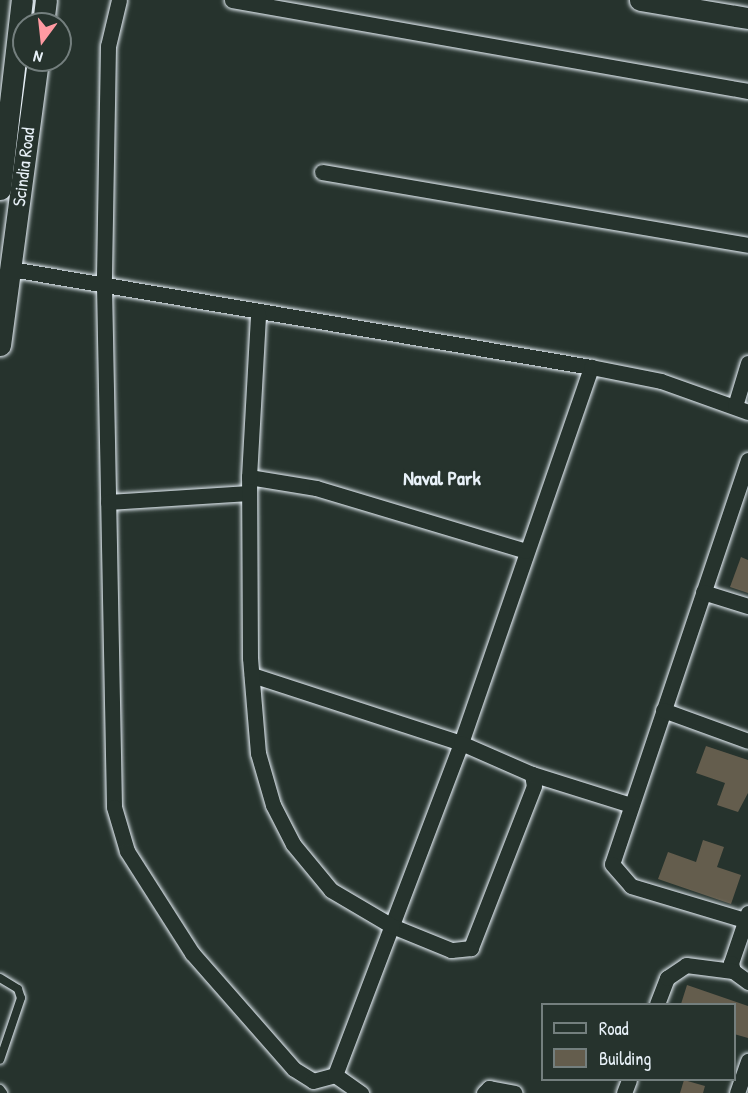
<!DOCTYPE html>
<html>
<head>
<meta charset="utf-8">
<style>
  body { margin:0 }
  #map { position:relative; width:748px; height:1093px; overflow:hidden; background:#26332d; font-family:"Patrick Hand",sans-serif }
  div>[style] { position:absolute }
  .building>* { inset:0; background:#645d4d }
  .roads { filter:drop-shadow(0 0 2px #e8f1f8) drop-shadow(0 0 2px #e8f1f8) }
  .lane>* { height:8px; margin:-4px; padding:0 4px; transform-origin:4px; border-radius:4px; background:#26332d }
  .street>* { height:15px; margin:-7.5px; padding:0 7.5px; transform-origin:7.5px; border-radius:7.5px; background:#26332d }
  .secondary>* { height:21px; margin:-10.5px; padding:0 10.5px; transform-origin:10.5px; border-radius:10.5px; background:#26332d }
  span { translate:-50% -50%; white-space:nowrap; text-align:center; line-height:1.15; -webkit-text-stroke:4.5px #26332d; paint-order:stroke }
  .street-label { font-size:18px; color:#e8f1f8 }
  .neighbourhood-label { font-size:20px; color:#e8f1f8; font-weight:700 }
  .legend { position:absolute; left:541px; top:1003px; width:195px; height:78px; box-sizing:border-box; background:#26332d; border:2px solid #747f7e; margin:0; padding:8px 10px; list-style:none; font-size:18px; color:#e8f1f8 }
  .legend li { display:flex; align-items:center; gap:12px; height:30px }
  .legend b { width:30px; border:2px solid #747f7e }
  .north { position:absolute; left:12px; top:12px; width:60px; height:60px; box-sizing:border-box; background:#26332d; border:2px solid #747f7e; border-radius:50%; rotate:195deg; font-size:16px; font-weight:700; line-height:24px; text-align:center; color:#e8f1f8 }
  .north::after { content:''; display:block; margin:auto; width:21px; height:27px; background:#ff9aa2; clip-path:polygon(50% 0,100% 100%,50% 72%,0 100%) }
</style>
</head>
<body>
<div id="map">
  <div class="building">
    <i style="clip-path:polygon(741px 557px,748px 560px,748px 593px,730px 587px)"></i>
    <i style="clip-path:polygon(706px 746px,748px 760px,748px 793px,738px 812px,717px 805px,725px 783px,696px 773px)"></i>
    <i style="clip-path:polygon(703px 840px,724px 847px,717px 867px,741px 875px,731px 904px,658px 879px,668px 852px,696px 862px)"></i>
    <i style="clip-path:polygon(687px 985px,748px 1006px,748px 1038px,734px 1034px,734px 1004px,681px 1004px)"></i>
    <i style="clip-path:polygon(684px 1080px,705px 1086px,703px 1093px,680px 1093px)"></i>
  </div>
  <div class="roads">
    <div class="lane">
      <i style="left:0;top:978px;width:21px;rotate:31deg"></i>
      <i style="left:18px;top:989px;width:9px;rotate:72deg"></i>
      <i style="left:21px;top:998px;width:65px;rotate:108.7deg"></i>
      <i style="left:0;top:1089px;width:5px;rotate:53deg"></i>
    </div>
    <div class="street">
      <i style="left:119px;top:0;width:47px;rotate:103.4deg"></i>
      <i style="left:108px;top:46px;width:239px;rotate:91deg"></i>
      <i style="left:104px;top:285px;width:522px;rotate:88.9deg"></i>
      <i style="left:114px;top:807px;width:46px;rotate:73.5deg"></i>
      <i style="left:127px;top:851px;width:121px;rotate:57.5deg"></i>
      <i style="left:192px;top:953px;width:154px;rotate:48.7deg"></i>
      <i style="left:294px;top:1069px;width:22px;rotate:32deg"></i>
      <i style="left:313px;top:1081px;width:23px;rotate:-15deg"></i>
      <i style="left:335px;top:1075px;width:355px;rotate:-69.2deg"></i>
      <i style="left:461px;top:743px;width:398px;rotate:-70.9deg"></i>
      <i style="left:232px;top:0;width:524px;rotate:10deg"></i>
      <i style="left:322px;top:172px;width:432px;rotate:9.7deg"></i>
      <i style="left:11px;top:269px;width:588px;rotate:9.59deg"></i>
      <i style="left:591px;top:367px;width:71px;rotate:11.3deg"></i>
      <i style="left:661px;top:381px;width:92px;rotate:19.6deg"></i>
      <i style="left:735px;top:406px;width:45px;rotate:-73.2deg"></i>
      <i style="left:748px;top:460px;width:426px;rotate:108.6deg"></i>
      <i style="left:612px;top:864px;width:29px;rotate:49deg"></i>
      <i style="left:631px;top:886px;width:122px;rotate:16.7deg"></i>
      <i style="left:249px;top:477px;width:68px;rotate:9.3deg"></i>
      <i style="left:316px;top:488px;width:219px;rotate:16.7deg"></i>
      <i style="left:108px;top:502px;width:141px;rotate:-3.7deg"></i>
      <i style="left:703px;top:592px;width:47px;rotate:17.3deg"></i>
      <i style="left:252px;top:675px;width:220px;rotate:18deg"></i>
      <i style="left:461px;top:743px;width:77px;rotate:23.6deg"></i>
      <i style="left:532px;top:774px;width:12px;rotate:81deg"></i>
      <i style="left:534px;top:786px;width:174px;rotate:111.3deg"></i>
      <i style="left:471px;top:948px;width:20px;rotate:174deg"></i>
      <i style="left:451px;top:950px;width:64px;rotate:-157.9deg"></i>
      <i style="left:392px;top:926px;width:71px;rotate:-149.5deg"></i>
      <i style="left:331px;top:890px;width:60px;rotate:-129.6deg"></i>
      <i style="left:293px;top:844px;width:44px;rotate:-117.1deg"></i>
      <i style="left:273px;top:805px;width:54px;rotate:-106.1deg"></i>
      <i style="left:258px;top:753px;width:95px;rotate:-94.8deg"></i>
      <i style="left:250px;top:658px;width:181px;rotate:-90.3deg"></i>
      <i style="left:249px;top:477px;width:163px;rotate:-86.8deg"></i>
      <i style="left:663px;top:710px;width:90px;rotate:20deg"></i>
      <i style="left:532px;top:774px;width:104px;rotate:17.4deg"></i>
      <i style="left:748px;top:913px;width:53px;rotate:108.8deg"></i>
      <i style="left:731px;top:963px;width:8px;rotate:76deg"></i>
      <i style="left:733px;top:971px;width:19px;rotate:36deg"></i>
      <i style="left:657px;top:1004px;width:28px;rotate:-69deg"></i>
      <i style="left:667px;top:978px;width:23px;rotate:-34deg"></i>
      <i style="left:686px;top:965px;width:47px;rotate:7.3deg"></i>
      <i style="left:335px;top:1075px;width:32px;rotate:35deg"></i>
      <i style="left:484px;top:1093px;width:7px;rotate:-45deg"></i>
      <i style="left:489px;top:1088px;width:26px;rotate:11deg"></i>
      <i style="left:624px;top:1093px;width:14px;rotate:-69deg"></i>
      <i style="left:737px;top:1093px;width:34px;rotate:-71deg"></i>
    </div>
    <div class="secondary">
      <i style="left:640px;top:0;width:109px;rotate:9.5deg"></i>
      <i style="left:43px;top:24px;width:24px;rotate:-83deg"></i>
      <i style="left:0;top:189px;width:190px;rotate:-83.4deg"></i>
      <i style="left:0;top:345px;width:288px;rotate:-82.4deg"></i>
    </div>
  </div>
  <div class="street-label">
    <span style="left:24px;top:167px;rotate:-83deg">Scindia Road</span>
  </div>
  <div class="neighbourhood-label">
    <span style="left:442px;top:477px">Naval Park</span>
  </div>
  <ul class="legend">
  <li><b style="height:8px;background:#26332d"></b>Road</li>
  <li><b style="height:16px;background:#645d4d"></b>Building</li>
  </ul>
  <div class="north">N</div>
</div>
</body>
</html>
